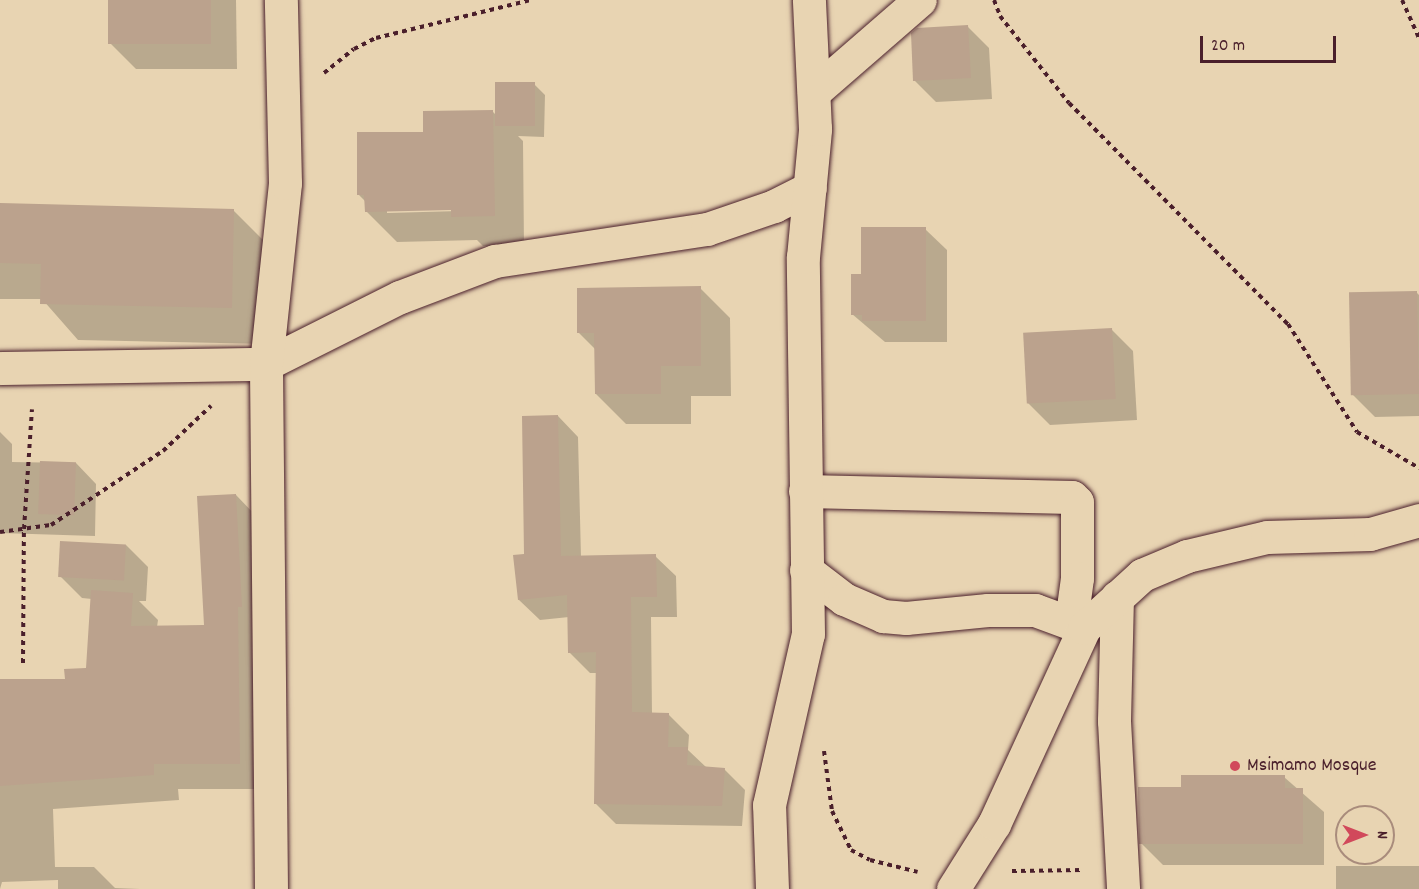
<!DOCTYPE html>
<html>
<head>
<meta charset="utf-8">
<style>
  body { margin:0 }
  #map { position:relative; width:1419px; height:889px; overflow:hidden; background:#e8d4b2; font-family:Dekko,sans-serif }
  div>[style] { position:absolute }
  .shadow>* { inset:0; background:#0003; transform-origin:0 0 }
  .building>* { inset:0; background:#bba28d; transform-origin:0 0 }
  .path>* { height:4px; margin-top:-2px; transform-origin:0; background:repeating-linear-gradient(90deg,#4a1f2b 0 4.5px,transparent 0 9px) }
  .roads { filter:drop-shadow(0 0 2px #4a1f2b) drop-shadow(0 0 2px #4a1f2b) }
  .minor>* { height:33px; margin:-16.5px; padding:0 16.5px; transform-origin:16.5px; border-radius:16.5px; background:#e8d4b2 }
  .dots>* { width:16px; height:16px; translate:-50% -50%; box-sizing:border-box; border:3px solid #e8d4b2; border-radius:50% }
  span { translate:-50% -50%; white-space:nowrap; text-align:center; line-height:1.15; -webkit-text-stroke:6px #e8d4b2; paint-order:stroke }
  .poi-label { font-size:20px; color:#4a1f2b }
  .left { translate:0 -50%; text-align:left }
  .north { position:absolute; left:1335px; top:805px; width:60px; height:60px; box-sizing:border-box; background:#e8d4b2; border:2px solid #a98c7c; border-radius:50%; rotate:90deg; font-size:16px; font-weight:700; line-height:24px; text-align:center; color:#4a1f2b }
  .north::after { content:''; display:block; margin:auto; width:21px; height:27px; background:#d1495b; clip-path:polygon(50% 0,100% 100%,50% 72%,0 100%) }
  .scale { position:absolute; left:1200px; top:36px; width:136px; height:27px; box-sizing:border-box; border:3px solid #4a1f2b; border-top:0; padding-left:8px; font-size:18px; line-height:21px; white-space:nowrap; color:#4a1f2b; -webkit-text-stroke:4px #e8d4b2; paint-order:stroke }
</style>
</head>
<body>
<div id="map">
  <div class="shadow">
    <i style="clip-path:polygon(151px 0,236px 0,237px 69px,136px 69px,110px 43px)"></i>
    <i style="clip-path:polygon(967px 26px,989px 48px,992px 99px,936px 102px,914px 80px)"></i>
    <i style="clip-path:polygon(evenodd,534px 84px,545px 95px,544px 137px,518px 136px,523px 141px,524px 246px,483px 246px,477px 240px,397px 242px,366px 211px,366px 202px,359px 195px,425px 133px,492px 111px,496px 115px,534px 84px,459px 208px,459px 211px,387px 213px,387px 210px,459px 208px)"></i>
    <i style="clip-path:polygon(0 205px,233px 210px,270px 247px,268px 344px,78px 340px,42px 299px,0 299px)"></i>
    <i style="clip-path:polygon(925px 229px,947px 250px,947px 342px,885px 342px,852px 314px,863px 276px)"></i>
    <i style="clip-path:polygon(700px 288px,730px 318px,731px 396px,691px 396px,691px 424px,626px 424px,596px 394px,595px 349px,579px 333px)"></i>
    <i style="clip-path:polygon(1416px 292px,1419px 295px,1419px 416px,1375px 417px,1353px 395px)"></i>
    <i style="clip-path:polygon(1111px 329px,1133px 351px,1137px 420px,1050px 425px,1028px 403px)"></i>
    <i style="clip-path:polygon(558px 416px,578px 437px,581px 557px,655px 556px,676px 576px,677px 617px,651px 617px,652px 714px,668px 714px,689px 735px,688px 750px,707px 768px,724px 769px,745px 790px,742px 826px,616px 824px,596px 804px,597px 673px,590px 673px,569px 652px,569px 617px,540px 620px,519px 600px,525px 555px)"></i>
    <i style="clip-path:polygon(0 432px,12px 444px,12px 462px,76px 463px,96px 484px,95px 536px,0 533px)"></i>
    <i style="clip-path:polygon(236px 495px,261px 521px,265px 789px,178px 789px,179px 800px,53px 809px,55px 867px,94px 867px,115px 888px,140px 889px,58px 889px,58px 880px,2px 882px,0 889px,0 681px,67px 681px,87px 669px,92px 599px,82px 598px,60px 576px,126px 545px,148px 567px,146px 601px,139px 601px,158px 620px,157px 627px,205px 626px)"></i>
    <i style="clip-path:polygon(1284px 777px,1324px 812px,1324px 865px,1163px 865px,1141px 843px,1182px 788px)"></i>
    <i style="left:1336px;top:866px;width:83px;height:23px"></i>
  </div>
  <div class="building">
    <i style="left:108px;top:0;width:103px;height:44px"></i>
    <i style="clip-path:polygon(968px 25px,971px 78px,913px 81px,911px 33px,917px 28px)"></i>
    <i style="left:495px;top:82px;width:40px;height:44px"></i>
    <i style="clip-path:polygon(493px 110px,495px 216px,451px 217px,451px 210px,365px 212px,364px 195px,357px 195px,357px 132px,423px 132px,423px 111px)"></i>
    <i style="clip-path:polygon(0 203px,234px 209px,232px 308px,40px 304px,41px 264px,0 263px)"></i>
    <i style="clip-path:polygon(861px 227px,926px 227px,926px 321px,862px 321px,862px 315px,851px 315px,851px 274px,861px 274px)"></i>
    <i style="clip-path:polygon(701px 286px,701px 366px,661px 366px,661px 394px,595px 394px,594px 333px,577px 333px,577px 288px)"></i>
    <i style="left:1417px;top:291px;width:103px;height:68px;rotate:89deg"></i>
    <i style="left:1112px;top:328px;width:71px;height:89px;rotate:87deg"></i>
    <i style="clip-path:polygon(558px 415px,561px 556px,656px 554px,657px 597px,631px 597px,632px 712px,669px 713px,668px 747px,688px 747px,687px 765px,725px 768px,722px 806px,594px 804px,596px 652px,568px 653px,567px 595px,518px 600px,513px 555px,524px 554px,522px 416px)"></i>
    <i style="left:40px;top:461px;width:36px;height:53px;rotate:2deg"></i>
    <i style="clip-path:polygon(236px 494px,242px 607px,238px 607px,240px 764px,154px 764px,154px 775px,0 786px,0 679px,65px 679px,64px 669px,86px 668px,91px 590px,133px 593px,131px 626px,204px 625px,197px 496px)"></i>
    <i style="left:60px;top:541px;width:66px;height:36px;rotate:3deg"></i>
    <i style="clip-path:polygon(1181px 775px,1285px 775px,1285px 788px,1303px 788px,1303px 844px,1139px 844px,1138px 787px,1181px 787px)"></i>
  </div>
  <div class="path">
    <i style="left:994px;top:0;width:17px;rotate:69deg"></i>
    <i style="left:1000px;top:16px;width:111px;rotate:51.6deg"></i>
    <i style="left:1069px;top:103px;width:311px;rotate:45.3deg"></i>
    <i style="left:1288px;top:324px;width:128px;rotate:57.4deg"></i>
    <i style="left:1357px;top:432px;width:72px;rotate:30.1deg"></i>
    <i style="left:1402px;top:0;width:42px;rotate:65.9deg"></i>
    <i style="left:324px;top:73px;width:38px;rotate:-39deg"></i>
    <i style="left:354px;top:49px;width:25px;rotate:-27deg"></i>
    <i style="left:376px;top:38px;width:160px;rotate:-13.8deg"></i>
    <i style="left:0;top:532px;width:51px;rotate:-7.8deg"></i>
    <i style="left:51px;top:525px;width:134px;rotate:-33.5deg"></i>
    <i style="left:163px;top:451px;width:66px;rotate:-43.2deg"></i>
    <i style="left:23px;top:663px;width:134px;rotate:-89.6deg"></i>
    <i style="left:24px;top:529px;width:120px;rotate:-86.2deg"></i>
    <i style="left:824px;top:751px;width:61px;rotate:82.4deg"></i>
    <i style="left:832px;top:811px;width:43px;rotate:64deg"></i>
    <i style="left:851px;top:850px;width:21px;rotate:28deg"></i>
    <i style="left:870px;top:860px;width:49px;rotate:14deg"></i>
    <i style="left:1012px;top:871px;width:70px;rotate:-0.8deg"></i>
  </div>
  <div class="roads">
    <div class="minor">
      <i style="left:814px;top:92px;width:140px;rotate:-41deg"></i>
      <i style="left:0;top:368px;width:266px;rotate:-0.9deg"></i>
      <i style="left:266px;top:364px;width:150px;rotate:-26.6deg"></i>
      <i style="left:400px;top:297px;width:102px;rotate:-20.8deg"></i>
      <i style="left:495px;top:261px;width:214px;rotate:-8.6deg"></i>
      <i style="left:707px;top:229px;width:71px;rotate:-18.9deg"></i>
      <i style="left:774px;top:206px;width:40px;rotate:-26.6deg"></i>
      <i style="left:805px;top:491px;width:267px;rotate:1.3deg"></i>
      <i style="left:1072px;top:497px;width:7px;rotate:45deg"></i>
      <i style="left:1077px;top:502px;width:76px;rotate:90deg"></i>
      <i style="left:1077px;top:578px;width:44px;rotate:97.8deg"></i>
      <i style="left:806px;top:570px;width:48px;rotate:37.3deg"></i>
      <i style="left:844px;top:599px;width:43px;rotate:23.6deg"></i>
      <i style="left:883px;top:616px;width:23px;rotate:5deg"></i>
      <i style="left:906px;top:618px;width:82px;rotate:-5.6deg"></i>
      <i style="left:988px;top:610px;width:47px"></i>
      <i style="left:1035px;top:610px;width:52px;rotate:20.2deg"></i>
      <i style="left:1117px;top:597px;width:124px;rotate:91.4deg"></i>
      <i style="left:1114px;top:721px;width:168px;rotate:86.9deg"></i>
      <i style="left:271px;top:889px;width:525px;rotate:-90.55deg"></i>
      <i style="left:266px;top:364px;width:182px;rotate:-84deg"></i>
      <i style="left:285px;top:183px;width:183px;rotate:-91.3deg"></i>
      <i style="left:772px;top:889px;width:84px;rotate:-92deg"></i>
      <i style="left:769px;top:805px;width:175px;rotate:-77.2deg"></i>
      <i style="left:808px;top:634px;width:377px;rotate:-90.8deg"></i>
      <i style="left:803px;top:257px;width:129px;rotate:-84.6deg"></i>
      <i style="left:815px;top:129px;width:129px;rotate:-92.7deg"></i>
      <i style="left:953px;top:889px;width:77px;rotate:-57.8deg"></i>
      <i style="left:994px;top:824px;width:216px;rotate:-65.3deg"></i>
      <i style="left:1084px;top:628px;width:79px;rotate:-42.4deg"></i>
      <i style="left:1142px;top:575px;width:49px;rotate:-22.9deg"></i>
      <i style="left:1187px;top:556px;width:82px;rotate:-13.4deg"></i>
      <i style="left:1267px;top:537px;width:103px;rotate:-1.7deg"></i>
      <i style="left:1370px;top:534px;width:51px;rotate:-15.9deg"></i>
    </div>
  </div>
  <div class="dots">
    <i style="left:1235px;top:766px;background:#d1495b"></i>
  </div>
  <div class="poi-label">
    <span class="left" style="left:1247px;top:766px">Msimamo Mosque</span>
  </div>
  <div class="north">N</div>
  <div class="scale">20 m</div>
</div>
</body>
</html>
